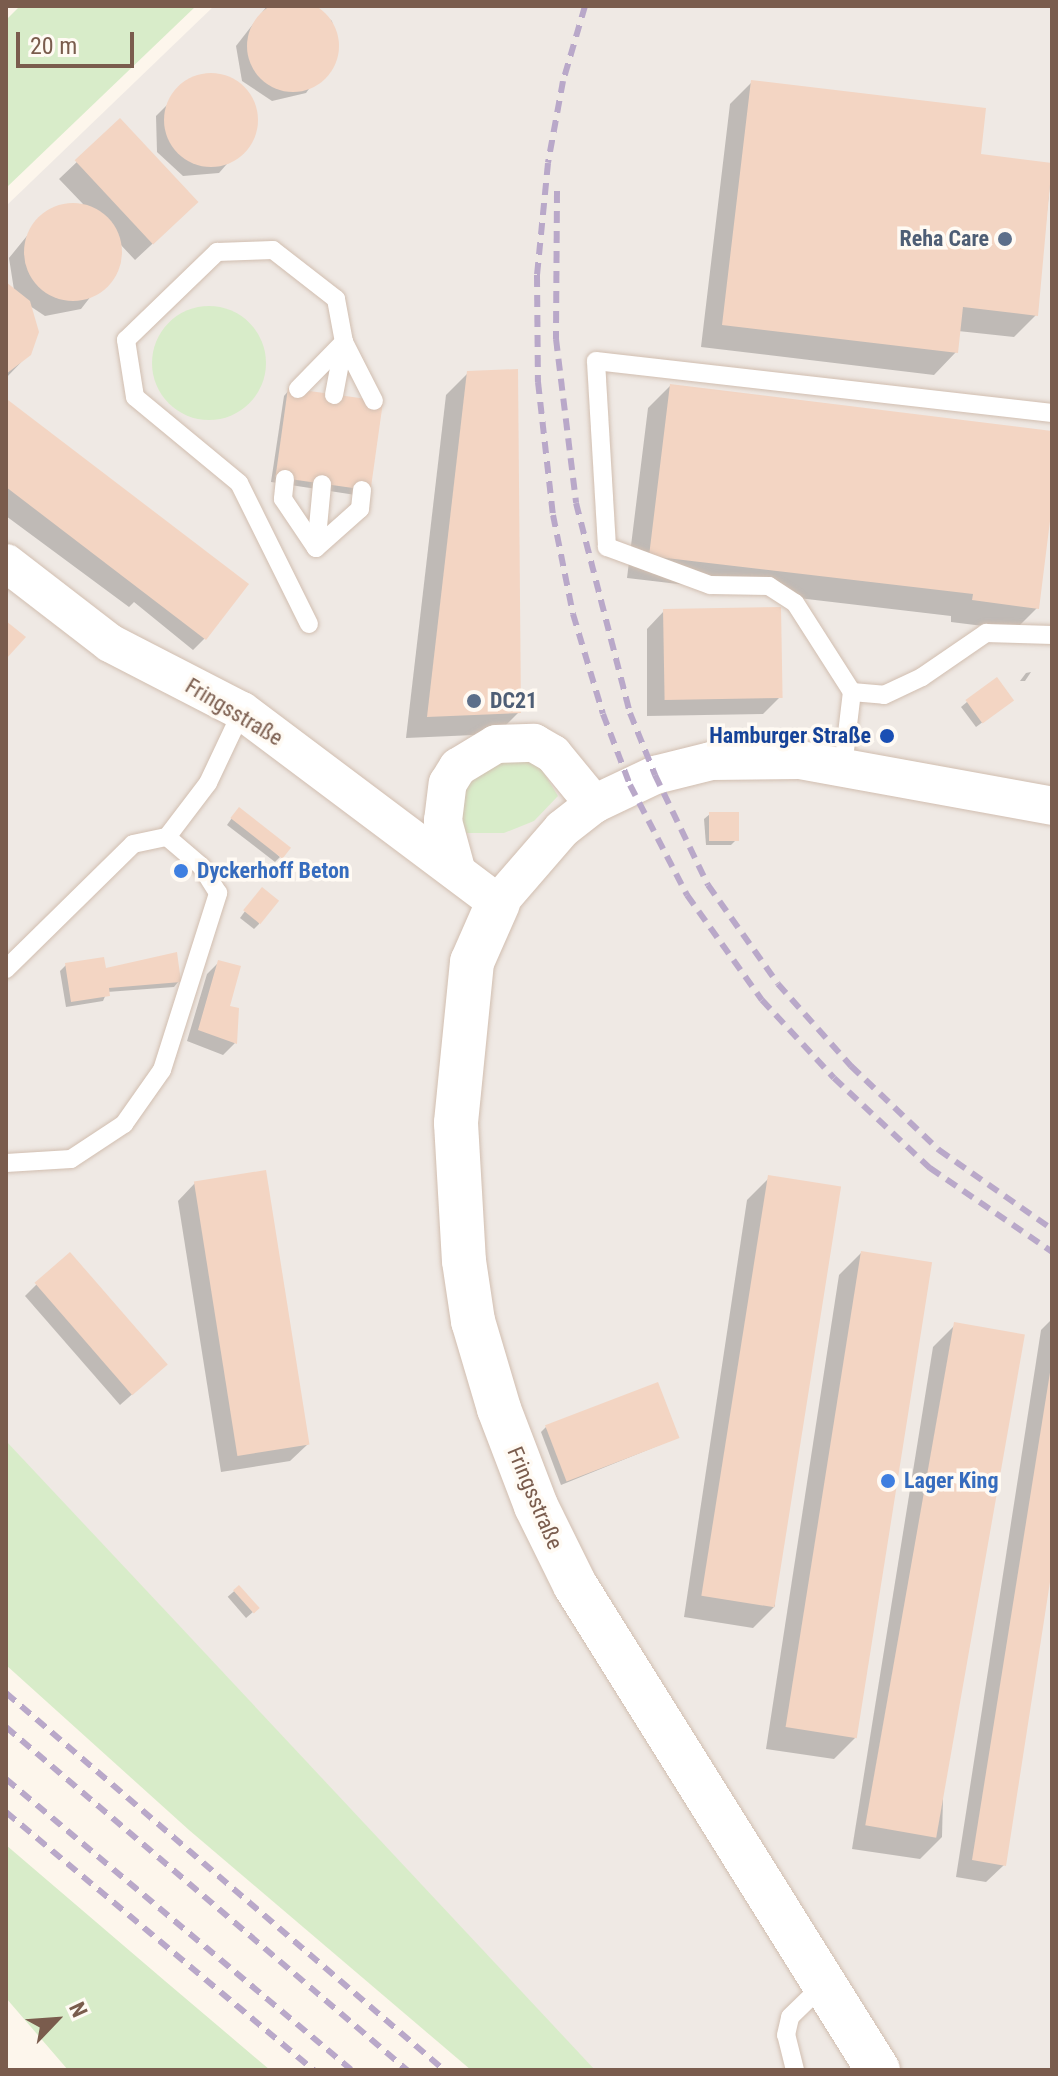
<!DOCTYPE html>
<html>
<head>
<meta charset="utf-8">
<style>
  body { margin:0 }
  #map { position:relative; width:1058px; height:2076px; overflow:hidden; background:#fdf6ec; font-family:"Roboto Condensed",sans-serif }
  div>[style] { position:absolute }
  .industrial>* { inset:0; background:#efe9e4 }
  .green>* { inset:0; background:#d8ecc9 }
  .round { border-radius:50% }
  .shadow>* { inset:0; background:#0003; transform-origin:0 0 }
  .building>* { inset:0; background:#f3d5c3; transform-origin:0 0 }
  .roads { filter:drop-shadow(0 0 2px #d1beb0) drop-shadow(0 0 2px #d1beb0) }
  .lane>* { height:18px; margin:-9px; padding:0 9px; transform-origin:9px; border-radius:9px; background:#fff }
  .street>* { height:38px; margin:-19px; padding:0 19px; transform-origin:19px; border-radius:19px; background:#fff }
  .secondary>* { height:44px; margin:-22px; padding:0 22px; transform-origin:22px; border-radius:22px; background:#fff }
  .rail>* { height:6px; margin-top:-3px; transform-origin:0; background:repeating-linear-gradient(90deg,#b9a8c9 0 12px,transparent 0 20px) }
  .dots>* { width:22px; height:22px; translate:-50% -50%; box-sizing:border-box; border:4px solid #fffaf3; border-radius:50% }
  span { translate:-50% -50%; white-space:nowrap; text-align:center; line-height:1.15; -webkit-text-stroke:7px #fffaf3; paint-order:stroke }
  .service-label { font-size:22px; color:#4e5e75; font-weight:700 }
  .right { translate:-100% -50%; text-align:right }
  .left { translate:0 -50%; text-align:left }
  .street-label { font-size:22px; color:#7a5c4d }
  .transit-label { font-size:22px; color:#164399; font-weight:700 }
  .shop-label { font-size:22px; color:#366cbe; font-weight:700 }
  .frame { position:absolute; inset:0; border:8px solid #7a5c4d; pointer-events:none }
  .north { position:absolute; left:16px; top:1980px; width:80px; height:80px; -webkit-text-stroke:6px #fffaf3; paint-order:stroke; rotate:65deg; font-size:22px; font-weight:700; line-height:32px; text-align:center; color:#7a5c4d }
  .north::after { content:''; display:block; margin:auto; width:28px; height:36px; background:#7a5c4d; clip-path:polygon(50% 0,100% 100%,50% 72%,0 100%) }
  .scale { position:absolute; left:16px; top:32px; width:118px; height:36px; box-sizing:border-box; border:4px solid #7a5c4d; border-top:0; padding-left:10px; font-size:24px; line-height:28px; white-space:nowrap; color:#7a5c4d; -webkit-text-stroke:6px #fffaf3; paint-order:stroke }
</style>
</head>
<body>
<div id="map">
  <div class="industrial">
    <i style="clip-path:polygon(214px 6px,1052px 6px,1052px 2070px,583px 2070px,6px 1452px,6px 206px)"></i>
  </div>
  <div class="green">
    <i style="clip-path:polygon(20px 6px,196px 6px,6px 188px,6px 20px)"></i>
    <i class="round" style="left:152px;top:306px;width:114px;height:114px"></i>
    <i style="clip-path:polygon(499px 758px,520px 758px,541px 768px,558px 796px,534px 821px,504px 833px,462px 833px,457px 794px,475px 771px)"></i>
    <i style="clip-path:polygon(6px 1441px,176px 1622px,595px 2070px,471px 2070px,189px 1830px,6px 1665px)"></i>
    <i style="clip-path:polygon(6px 1845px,165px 1981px,270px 2070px,68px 2070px,6px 1998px)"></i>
  </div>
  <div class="shadow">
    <i style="clip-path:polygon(267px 6px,313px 6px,332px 21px,338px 49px,306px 93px,272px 101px,242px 81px,236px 46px)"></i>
    <i style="clip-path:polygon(223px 76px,250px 98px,254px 133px,219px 173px,183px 176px,157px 152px,156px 116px,194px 78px)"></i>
    <i style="clip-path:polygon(752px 82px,979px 156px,1052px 165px,1036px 315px,1014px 337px,958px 331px,956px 352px,934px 375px,701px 347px,730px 104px)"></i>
    <i style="clip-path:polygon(120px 121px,179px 219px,135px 260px,120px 244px,119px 260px,81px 309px,45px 316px,24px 302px,29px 354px,6px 378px,6px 287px,14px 290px,9px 258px,44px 215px,83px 204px,59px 179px)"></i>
    <i style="clip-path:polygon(468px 373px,519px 712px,497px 734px,406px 738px,446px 395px)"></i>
    <i style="clip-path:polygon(670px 386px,1052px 433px,1052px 489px,1037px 608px,1015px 630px,951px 622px,951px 616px,627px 578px,648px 408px)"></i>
    <i style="clip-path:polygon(289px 390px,362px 496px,271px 482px,284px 396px)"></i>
    <i style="clip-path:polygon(8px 403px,205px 638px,193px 650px,134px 602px,129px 607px,6px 516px)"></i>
    <i style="clip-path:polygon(664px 611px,780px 697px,763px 714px,647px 716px,647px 629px)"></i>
    <i style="clip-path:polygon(1031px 672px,1025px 681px,1020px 681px,1026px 673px)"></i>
    <i style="clip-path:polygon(967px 702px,1006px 705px,976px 727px,961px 707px)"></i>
    <i style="clip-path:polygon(710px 814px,737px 839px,731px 845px,706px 845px,704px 819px)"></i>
    <i style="clip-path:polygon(234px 815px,280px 857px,275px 862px,227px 825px)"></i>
    <i style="clip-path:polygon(257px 895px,259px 924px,254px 929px,240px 918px)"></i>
    <i style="clip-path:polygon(219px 962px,227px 1007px,236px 1009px,235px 1043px,223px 1055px,187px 1041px,207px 974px)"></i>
    <i style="clip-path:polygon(66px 965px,104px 970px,179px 981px,174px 987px,107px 992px,103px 1001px,66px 1007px,60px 971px)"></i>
    <i style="clip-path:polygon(769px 1178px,775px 1606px,753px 1628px,684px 1617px,747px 1200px)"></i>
    <i style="clip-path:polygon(195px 1183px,308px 1444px,290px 1461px,221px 1472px,178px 1201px)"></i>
    <i style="clip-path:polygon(861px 1253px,856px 1737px,834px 1759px,766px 1749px,839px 1275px)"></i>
    <i style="clip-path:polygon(37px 1284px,154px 1375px,120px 1405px,25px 1296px)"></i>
    <i style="clip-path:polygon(1052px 1319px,1052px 1556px,1004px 1865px,986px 1882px,956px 1877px,1041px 1330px)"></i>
    <i style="clip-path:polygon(955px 1325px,942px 1837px,920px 1859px,852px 1849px,933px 1347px)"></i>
    <i style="clip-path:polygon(546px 1427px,677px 1438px,561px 1485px,541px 1432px)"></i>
    <i style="left:239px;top:1587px;width:28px;height:15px;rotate:49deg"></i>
  </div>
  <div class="building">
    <i class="round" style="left:247px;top:0;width:92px;height:92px"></i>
    <i class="round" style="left:164px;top:73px;width:94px;height:94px"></i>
    <i style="clip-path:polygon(751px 80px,986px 108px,981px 154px,1052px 163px,1038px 316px,963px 307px,958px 353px,722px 325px)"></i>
    <i style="left:120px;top:118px;width:115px;height:62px;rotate:47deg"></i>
    <i class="round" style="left:24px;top:203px;width:98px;height:98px"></i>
    <i style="clip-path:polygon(6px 282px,30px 301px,39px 332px,31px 355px,6px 374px)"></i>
    <i style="clip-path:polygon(518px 369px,521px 713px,427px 717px,467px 371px)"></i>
    <i style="clip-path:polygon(670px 384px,1052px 431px,1052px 505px,1039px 609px,972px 600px,973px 594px,649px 556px)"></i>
    <i style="left:288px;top:388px;width:96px;height:90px;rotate:8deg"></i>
    <i style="clip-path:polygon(8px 400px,249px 584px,206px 640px,6px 487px)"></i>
    <i style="left:781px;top:607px;width:91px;height:118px;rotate:89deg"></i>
    <i style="clip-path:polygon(6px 621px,26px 637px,6px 659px)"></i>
    <i style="left:997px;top:677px;width:29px;height:39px;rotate:54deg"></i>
    <i style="left:239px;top:807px;width:66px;height:14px;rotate:38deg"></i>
    <i style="left:709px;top:812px;width:30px;height:29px"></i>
    <i style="left:262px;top:887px;width:22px;height:30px;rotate:39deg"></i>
    <i style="clip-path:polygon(177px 952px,181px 982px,109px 988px,110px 996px,71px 1002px,65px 963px,104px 957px,106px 968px)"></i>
    <i style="clip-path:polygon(218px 960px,241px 966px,230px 1006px,239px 1008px,237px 1044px,198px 1030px)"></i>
    <i style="left:266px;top:1170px;width:278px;height:73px;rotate:81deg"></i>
    <i style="left:768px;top:1175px;width:74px;height:426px;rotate:9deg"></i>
    <i style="left:861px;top:1251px;width:72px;height:482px;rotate:9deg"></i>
    <i style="left:70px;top:1252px;width:149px;height:47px;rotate:49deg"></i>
    <i style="left:954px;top:1322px;width:72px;height:511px;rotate:10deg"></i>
    <i style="clip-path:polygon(1052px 1360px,1052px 1569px,1006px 1866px,972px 1860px)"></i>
    <i style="left:658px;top:1382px;width:60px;height:121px;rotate:69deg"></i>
    <i style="left:239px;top:1585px;width:31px;height:8px;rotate:48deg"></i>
  </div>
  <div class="roads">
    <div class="lane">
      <i style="left:298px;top:389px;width:66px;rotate:-45.6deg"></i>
      <i style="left:334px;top:395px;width:54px;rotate:-79.3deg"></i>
      <i style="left:285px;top:479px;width:20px;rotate:96deg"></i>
      <i style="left:283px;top:499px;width:59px;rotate:56deg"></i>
      <i style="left:316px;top:548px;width:59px;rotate:-41.6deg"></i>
      <i style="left:360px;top:509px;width:19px;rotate:-84deg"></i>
      <i style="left:316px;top:548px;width:64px;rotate:-84.6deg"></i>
      <i style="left:309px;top:624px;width:157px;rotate:-116.4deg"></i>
      <i style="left:239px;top:483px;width:135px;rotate:-140.4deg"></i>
      <i style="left:135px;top:397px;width:58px;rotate:-99deg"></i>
      <i style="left:126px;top:340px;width:127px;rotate:-44deg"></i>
      <i style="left:217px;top:252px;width:56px;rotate:-2deg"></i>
      <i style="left:273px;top:250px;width:80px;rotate:37.9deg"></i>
      <i style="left:336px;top:299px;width:44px;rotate:79.5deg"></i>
      <i style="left:344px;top:342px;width:66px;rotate:63deg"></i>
      <i style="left:852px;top:692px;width:106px;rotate:-122.6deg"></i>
      <i style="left:795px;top:603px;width:31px;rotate:-147deg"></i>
      <i style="left:769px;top:586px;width:59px;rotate:-179deg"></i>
      <i style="left:710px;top:585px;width:110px;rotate:-159.7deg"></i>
      <i style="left:607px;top:547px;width:186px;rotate:-93.4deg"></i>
      <i style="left:596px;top:361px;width:459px;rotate:6.5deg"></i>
      <i style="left:843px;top:767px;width:76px;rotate:-83.2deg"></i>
      <i style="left:852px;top:692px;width:32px;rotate:5deg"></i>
      <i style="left:884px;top:695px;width:42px;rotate:-25.3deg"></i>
      <i style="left:922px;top:677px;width:78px;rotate:-34.5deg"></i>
      <i style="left:986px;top:633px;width:66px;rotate:1.7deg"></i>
      <i style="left:6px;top:969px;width:178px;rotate:-44.5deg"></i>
      <i style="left:133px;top:844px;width:35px;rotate:-12deg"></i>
      <i style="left:167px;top:837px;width:68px;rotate:-52.8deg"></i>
      <i style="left:208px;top:783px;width:80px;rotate:-64.7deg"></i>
      <i style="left:6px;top:1163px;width:65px;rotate:-3.5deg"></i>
      <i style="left:71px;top:1159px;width:64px;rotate:-33.4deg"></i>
      <i style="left:124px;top:1124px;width:66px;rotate:-54.9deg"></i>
      <i style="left:162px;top:1070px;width:186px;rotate:-72.4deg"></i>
      <i style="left:218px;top:893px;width:32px;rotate:-122deg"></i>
      <i style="left:201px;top:866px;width:45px;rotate:-139.5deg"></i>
      <i style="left:795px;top:2070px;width:36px;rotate:-104deg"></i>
      <i style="left:786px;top:2035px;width:18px;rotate:-77deg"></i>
      <i style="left:790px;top:2017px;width:49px;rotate:-44.2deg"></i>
    </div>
    <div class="street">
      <i style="left:6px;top:563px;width:131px;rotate:37.6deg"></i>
      <i style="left:110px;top:643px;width:148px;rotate:27.3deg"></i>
      <i style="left:242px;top:711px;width:320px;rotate:36.9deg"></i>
      <i style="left:498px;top:903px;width:98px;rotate:-49.1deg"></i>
      <i style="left:562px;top:829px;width:41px;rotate:-38deg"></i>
      <i style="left:594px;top:804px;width:68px;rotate:-25.4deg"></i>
      <i style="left:655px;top:775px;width:58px;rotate:-14deg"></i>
      <i style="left:711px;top:761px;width:89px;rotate:-0.6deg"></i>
      <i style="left:800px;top:760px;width:256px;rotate:10.3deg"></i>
      <i style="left:456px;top:869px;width:50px;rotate:-105.2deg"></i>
      <i style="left:443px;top:821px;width:38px;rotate:-83deg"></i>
      <i style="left:448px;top:783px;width:19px;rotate:-58deg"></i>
      <i style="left:458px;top:767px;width:44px;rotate:-31.2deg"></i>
      <i style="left:496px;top:744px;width:38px;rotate:-2deg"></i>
      <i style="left:534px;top:743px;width:22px;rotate:30deg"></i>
      <i style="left:553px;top:754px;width:65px;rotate:50.6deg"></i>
    </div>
    <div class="secondary">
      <i style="left:498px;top:903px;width:64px;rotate:113.8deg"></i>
      <i style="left:472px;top:962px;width:162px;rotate:95.7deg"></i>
      <i style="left:456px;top:1123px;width:138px;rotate:86.7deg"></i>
      <i style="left:464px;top:1261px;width:61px;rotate:81.5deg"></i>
      <i style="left:473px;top:1321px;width:92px;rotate:73.5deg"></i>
      <i style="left:499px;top:1409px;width:104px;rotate:69.1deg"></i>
      <i style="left:536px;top:1506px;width:88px;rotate:63.7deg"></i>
      <i style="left:575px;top:1585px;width:572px;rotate:58.01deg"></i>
    </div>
  </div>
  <div class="rail">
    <i style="left:585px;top:6px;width:78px;rotate:106.3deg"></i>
    <i style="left:563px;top:81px;width:83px;rotate:100.4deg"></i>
    <i style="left:548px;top:163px;width:113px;rotate:95.6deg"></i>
    <i style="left:537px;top:275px;width:107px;rotate:89.5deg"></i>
    <i style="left:538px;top:382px;width:134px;rotate:83.6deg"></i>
    <i style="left:553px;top:515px;width:101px;rotate:78.6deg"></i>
    <i style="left:573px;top:614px;width:104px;rotate:73.3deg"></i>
    <i style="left:603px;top:714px;width:76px;rotate:69.2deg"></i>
    <i style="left:630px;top:785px;width:124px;rotate:62.6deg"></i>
    <i style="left:687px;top:895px;width:129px;rotate:54.5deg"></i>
    <i style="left:762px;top:1000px;width:106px;rotate:47.3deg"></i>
    <i style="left:834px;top:1078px;width:132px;rotate:43.2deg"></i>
    <i style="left:930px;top:1168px;width:148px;rotate:34.5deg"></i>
    <i style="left:557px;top:191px;width:148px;rotate:90.4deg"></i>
    <i style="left:556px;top:339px;width:165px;rotate:83deg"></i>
    <i style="left:576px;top:503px;width:217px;rotate:75.6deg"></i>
    <i style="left:630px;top:713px;width:67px;rotate:68deg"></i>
    <i style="left:655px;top:775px;width:122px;rotate:64.3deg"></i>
    <i style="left:708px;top:885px;width:121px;rotate:54.7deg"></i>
    <i style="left:778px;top:984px;width:110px;rotate:48.3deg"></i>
    <i style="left:851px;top:1066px;width:122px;rotate:43.7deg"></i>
    <i style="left:939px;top:1150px;width:138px;rotate:35deg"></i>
    <i style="left:6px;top:1693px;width:578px;rotate:40.72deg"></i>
    <i style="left:6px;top:1727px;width:528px;rotate:40.54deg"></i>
    <i style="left:6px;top:1779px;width:451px;rotate:40.1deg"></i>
    <i style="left:6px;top:1812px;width:402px;rotate:40deg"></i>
  </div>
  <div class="dots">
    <i style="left:1005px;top:239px;background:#5c6f8a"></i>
    <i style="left:474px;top:701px;background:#5c6f8a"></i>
    <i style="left:887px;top:736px;background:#1a4fb4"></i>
    <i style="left:181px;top:871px;background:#3f7fe0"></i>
    <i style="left:888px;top:1481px;background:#3f7fe0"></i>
  </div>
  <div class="service-label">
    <span class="right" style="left:989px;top:239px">Reha Care</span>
    <span class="left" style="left:490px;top:701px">DC21</span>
  </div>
  <div class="street-label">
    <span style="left:234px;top:712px;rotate:31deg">Fringsstraße</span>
    <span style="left:535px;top:1498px;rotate:67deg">Fringsstraße</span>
  </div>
  <div class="transit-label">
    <span class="right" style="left:871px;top:736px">Hamburger Straße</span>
  </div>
  <div class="shop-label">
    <span class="left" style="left:197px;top:871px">Dyckerhoff Beton</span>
    <span class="left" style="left:904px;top:1481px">Lager King</span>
  </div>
  <div class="frame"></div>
  <div class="north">N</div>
  <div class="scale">20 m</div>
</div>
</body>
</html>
